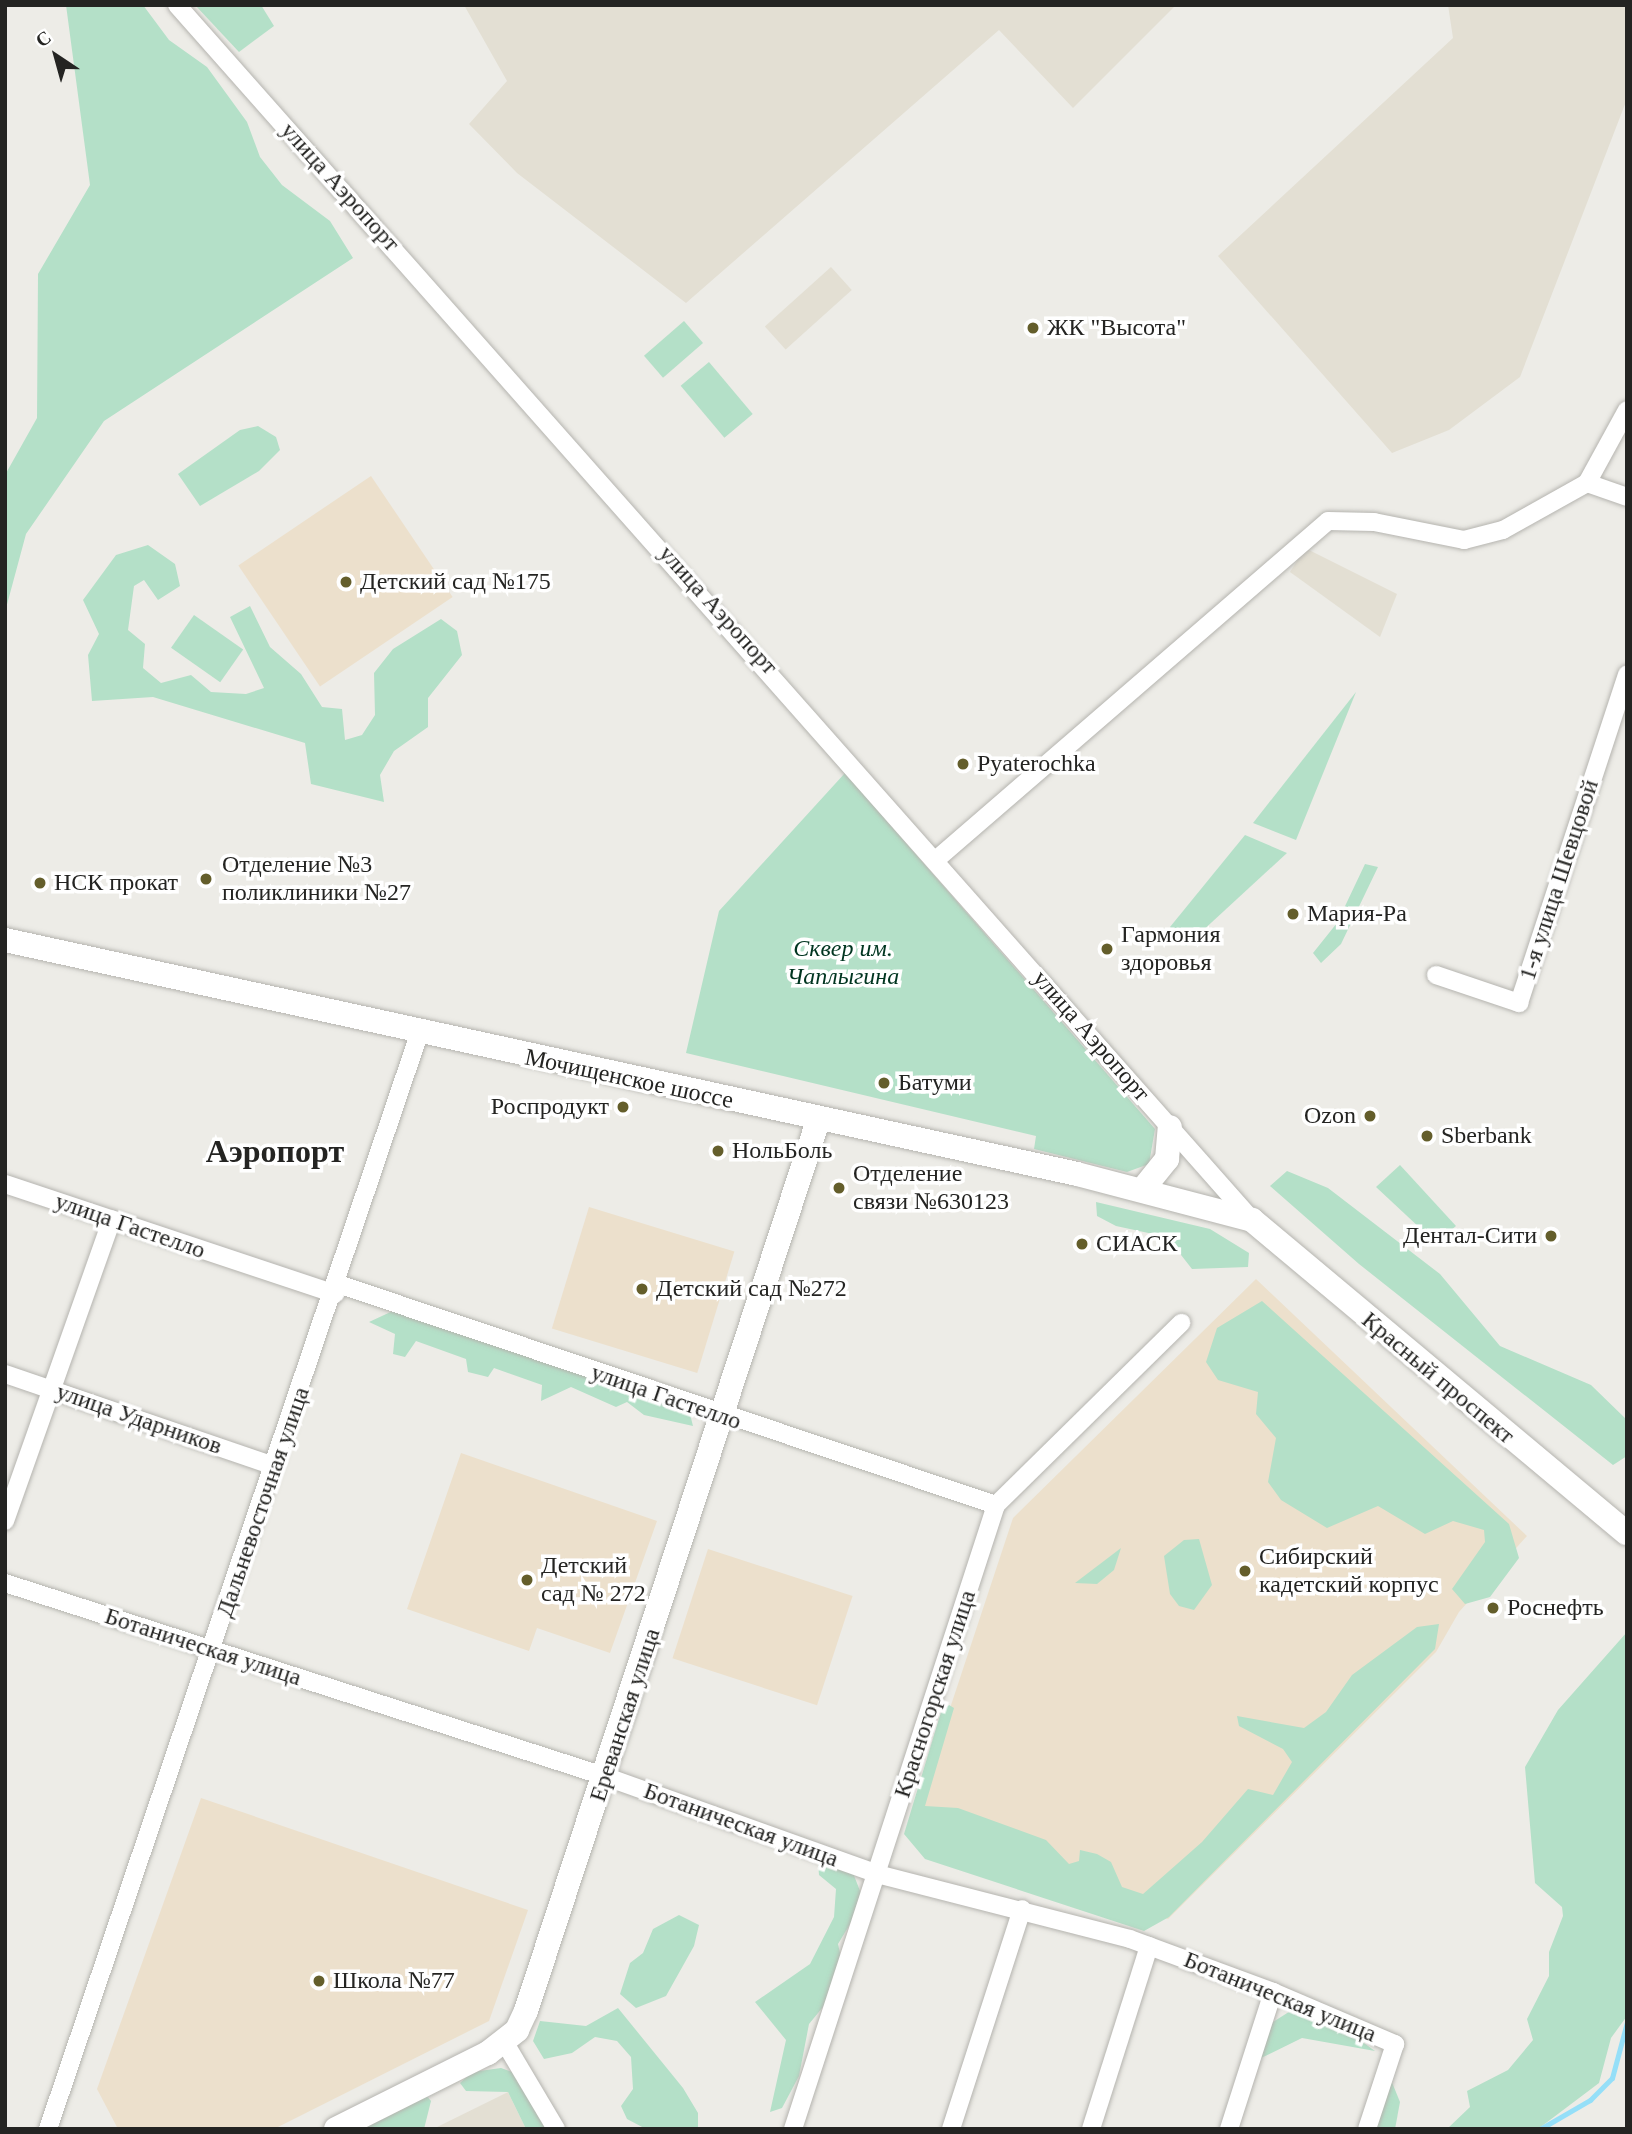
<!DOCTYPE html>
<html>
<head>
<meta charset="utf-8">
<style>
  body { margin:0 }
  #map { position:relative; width:1632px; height:2134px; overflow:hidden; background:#edece7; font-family:Georgia,serif }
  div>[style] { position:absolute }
  .built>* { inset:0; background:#e3dfd3; transform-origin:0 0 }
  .education>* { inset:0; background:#ece0cc; transform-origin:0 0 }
  .green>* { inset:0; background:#b4e0c8; transform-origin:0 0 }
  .stream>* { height:5px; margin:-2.5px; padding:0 2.5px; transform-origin:2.5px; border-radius:2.5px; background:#95dff8 }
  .roads { filter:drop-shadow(0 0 2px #b5b4af) drop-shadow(0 0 2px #b5b4af) }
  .street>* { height:18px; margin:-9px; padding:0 9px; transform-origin:9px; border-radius:9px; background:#fff }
  .secondary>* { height:24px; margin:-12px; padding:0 12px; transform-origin:12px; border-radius:12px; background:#fff }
  .dots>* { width:19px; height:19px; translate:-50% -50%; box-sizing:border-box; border:4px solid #fff; border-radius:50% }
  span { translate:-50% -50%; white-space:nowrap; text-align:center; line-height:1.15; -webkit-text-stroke:7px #fff; paint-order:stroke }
  .street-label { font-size:24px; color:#242422 }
  .poi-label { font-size:24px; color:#242422 }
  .left { translate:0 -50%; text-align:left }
  .right { translate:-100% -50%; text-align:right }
  .park-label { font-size:24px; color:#003520; font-style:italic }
  .district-label { font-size:32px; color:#242422; font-weight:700 }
  .frame { position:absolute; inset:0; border:7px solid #242422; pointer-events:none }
  .north { position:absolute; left:21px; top:21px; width:70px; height:70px; -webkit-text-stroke:5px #fff; paint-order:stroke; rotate:324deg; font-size:19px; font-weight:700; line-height:28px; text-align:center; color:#242422 }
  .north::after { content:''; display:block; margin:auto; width:24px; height:32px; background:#242422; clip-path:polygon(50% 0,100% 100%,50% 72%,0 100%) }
</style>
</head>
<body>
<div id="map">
  <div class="built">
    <i style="clip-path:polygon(464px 5px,1176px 5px,1073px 108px,999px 30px,686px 303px,517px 173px,469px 124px,507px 81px)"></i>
    <i style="clip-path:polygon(1448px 5px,1627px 5px,1627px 99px,1520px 377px,1449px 430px,1392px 453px,1218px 256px,1453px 38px)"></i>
    <i style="left:831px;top:267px;width:31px;height:89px;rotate:48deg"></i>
    <i style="clip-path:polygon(1305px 548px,1397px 594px,1380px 637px,1290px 572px)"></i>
    <i style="clip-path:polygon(508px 2092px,526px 2129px,433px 2129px)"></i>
  </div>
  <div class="education">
    <i style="left:371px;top:476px;width:146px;height:160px;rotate:56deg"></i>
    <i style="left:589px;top:1207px;width:152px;height:127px;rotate:17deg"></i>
    <i style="clip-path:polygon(1256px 1279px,1527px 1536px,1459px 1612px,1436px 1652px,1168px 1919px,908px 1835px,1013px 1518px)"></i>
    <i style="clip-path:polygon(461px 1453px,657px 1521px,610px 1653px,537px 1628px,529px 1651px,407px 1609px)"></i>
    <i style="left:708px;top:1549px;width:152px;height:115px;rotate:18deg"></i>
    <i style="clip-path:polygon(201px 1798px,528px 1910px,489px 2021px,274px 2129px,118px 2129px,97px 2089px)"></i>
  </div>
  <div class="green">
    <i style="clip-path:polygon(66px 5px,143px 5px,169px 40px,207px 67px,247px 122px,260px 157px,282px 185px,330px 221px,353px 258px,104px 421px,26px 534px,5px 612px,5px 475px,37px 418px,38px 274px,90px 185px)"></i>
    <i style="clip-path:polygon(195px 5px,261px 5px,274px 26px,239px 52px)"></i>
    <i style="left:684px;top:321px;width:29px;height:53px;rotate:49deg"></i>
    <i style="left:709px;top:362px;width:68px;height:37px;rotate:50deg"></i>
    <i style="clip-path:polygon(258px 426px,276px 437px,280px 450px,259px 471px,200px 506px,178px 474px,240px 430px)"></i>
    <i style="clip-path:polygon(148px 545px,175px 564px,180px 586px,158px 600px,144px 580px,134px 586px,128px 630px,145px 644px,143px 668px,161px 683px,191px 675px,211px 692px,246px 694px,264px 688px,230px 617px,250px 606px,270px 647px,301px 674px,322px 707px,342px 709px,345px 740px,362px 735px,375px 715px,374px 673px,393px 649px,441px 619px,457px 631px,462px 655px,428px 698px,428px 727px,394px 751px,380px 775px,384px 802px,311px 784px,305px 743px,153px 697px,92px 701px,88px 655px,99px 634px,83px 600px,116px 555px)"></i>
    <i style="left:194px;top:615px;width:60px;height:40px;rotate:35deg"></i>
    <i style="clip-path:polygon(1356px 692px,1296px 840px,1253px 823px)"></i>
    <i style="clip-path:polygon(845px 773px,1155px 1129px,1149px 1164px,1127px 1172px,1034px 1149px,1036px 1136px,686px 1053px,719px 911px)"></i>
    <i style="clip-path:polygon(1245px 835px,1287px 853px,1186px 946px,1170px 927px)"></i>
    <i style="clip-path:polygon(1365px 864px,1378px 867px,1341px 944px,1321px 963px,1313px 953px,1337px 923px)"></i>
    <i style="clip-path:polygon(1400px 1165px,1456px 1226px,1436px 1243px,1376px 1187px)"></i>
    <i style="clip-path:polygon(1287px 1171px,1328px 1188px,1440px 1274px,1500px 1346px,1591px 1385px,1627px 1420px,1627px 1456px,1613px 1465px,1359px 1264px,1270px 1186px)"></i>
    <i style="clip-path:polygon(1096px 1202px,1210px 1229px,1249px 1253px,1248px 1267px,1192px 1269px,1167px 1237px,1116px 1226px,1097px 1216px)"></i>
    <i style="clip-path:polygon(1262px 1301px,1509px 1524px,1519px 1558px,1490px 1597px,1465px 1604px,1452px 1589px,1485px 1542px,1484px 1530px,1453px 1521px,1425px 1534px,1378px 1506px,1327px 1528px,1281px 1500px,1268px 1482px,1276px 1438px,1256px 1414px,1258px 1392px,1218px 1380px,1206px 1362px,1217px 1328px)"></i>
    <i style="clip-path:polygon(397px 1309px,689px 1410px,693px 1426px,644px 1415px,627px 1402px,616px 1407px,571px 1387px,541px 1401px,542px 1385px,494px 1368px,488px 1377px,468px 1372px,466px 1359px,416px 1341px,405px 1357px,393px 1354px,395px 1334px,369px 1322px)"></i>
    <i style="clip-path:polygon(1199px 1539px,1212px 1585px,1194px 1610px,1179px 1606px,1170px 1594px,1164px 1556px,1184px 1540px)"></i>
    <i style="clip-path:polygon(1121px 1548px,1114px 1570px,1097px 1584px,1075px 1583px)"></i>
    <i style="clip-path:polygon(1439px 1624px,1435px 1649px,1169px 1917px,1144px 1931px,925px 1859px,904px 1834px,941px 1712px,949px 1705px,954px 1708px,925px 1806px,958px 1808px,1046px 1840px,1069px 1864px,1079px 1861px,1080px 1850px,1097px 1854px,1111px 1862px,1122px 1887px,1143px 1894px,1202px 1842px,1248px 1789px,1273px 1795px,1292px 1762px,1283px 1749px,1239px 1726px,1237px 1716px,1304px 1728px,1326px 1712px,1352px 1675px,1417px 1627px)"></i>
    <i style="clip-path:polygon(1627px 1632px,1627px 2016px,1611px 2038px,1599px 2083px,1538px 2129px,1447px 2129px,1470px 2107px,1467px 2091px,1508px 2070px,1533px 2040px,1527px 2019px,1549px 1976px,1549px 1952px,1563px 1916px,1562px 1907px,1535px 1883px,1525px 1767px,1558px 1710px)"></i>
    <i style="clip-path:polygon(818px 1862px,853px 1873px,864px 1901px,838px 1944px,846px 1979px,809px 2024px,799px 2076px,782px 2108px,770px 2112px,786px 2040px,755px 2002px,810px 1964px,834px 1917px,836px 1889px,819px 1875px)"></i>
    <i style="clip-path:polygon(679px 1915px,699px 1925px,694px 1946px,666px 1996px,636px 2008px,620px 1994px,630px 1963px,643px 1953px,653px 1929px)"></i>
    <i style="clip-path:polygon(618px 2008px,683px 2088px,698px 2113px,698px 2129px,646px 2129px,627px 2119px,621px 2106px,633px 2089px,631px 2057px,617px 2041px,595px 2037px,572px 2053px,544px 2059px,533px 2041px,540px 2021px,586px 2026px)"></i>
    <i style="clip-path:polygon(1292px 2010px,1329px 2018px,1375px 2051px,1302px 2038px,1255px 2061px,1273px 2022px)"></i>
    <i style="clip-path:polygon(501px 2068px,518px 2074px,551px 2129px,526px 2129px,508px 2092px,466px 2091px,460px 2083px,472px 2072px)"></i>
    <i style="clip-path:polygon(1391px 2080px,1400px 2102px,1395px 2129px,1373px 2129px)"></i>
    <i style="clip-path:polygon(426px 2095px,431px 2101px,424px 2129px,357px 2129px)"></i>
  </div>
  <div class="stream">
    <i style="left:1540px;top:2129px;width:58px;rotate:-30.1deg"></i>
    <i style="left:1590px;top:2100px;width:31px;rotate:-45deg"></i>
    <i style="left:1612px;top:2078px;width:58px;rotate:-75deg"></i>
  </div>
  <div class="roads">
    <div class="street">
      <i style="left:177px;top:5px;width:1622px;rotate:48.5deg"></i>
      <i style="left:1587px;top:483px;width:42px;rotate:19.3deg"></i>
      <i style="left:938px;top:858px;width:515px;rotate:-40.83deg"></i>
      <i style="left:1328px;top:521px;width:46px;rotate:1.2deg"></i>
      <i style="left:1374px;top:522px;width:92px;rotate:11.3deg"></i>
      <i style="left:1464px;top:540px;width:40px;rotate:-14.4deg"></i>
      <i style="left:1503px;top:530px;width:96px;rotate:-29.2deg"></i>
      <i style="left:1587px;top:483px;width:83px;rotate:-61.3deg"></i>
      <i style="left:1436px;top:975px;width:88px;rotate:18.6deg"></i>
      <i style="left:1519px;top:1003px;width:346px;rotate:-71.8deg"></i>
      <i style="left:5px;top:1184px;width:348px;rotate:18.4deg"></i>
      <i style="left:338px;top:1284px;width:694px;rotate:18.57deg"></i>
      <i style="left:5px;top:1374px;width:283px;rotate:18.9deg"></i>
      <i style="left:5px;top:1521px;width:320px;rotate:-70.5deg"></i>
      <i style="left:5px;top:1583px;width:629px;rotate:17.86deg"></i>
      <i style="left:604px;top:1776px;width:290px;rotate:19.7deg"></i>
      <i style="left:877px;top:1874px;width:261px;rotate:14.4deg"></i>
      <i style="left:1130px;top:1939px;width:153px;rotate:20.3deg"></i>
      <i style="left:1273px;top:1992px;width:133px;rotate:23.1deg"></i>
      <i style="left:1395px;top:2044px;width:89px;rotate:108.2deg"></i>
      <i style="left:505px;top:2043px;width:100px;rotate:59.3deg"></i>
      <i style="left:48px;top:2129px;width:1156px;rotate:-71.28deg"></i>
      <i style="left:793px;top:2129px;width:656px;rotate:-71.98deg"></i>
      <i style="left:996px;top:1505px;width:260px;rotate:-44.5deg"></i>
      <i style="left:951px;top:2129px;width:231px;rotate:-72.1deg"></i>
      <i style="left:1091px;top:2129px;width:192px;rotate:-72.4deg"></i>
      <i style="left:1229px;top:2129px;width:144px;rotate:-72.2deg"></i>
    </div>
    <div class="secondary">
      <i style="left:5px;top:940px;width:1097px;rotate:12.31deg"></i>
      <i style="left:1077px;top:1174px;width:181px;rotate:14.7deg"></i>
      <i style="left:1252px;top:1220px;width:488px;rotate:39.9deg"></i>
      <i style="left:1142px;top:1190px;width:40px;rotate:-51deg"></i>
      <i style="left:1167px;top:1159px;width:32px;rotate:-85deg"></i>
      <i style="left:336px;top:2129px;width:170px;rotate:-26.6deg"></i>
      <i style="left:488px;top:2053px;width:37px;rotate:-38deg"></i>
      <i style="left:517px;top:2030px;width:21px;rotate:-65deg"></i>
      <i style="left:526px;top:2011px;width:937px;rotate:-71.84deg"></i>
    </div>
  </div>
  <div class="dots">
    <i style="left:1033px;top:328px;background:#645e2b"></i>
    <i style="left:346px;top:582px;background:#645e2b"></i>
    <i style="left:963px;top:764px;background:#645e2b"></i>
    <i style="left:206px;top:879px;background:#645e2b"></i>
    <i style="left:40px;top:883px;background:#645e2b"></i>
    <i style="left:1293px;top:914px;background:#645e2b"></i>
    <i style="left:1107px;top:949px;background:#645e2b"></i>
    <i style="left:884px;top:1083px;background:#645e2b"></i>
    <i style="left:623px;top:1107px;background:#645e2b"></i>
    <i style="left:1370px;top:1116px;background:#645e2b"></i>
    <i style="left:1427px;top:1136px;background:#645e2b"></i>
    <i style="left:718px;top:1151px;background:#645e2b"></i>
    <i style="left:839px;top:1188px;background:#645e2b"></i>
    <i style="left:1551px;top:1236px;background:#645e2b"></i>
    <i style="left:1082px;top:1244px;background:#645e2b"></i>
    <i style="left:642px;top:1289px;background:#645e2b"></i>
    <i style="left:1245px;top:1571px;background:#645e2b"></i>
    <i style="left:527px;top:1580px;background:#645e2b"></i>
    <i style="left:1493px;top:1608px;background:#645e2b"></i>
    <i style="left:319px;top:1981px;background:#645e2b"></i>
  </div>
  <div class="street-label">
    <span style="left:340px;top:187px;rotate:48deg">улица Аэропорт</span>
    <span style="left:718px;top:610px;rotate:48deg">улица Аэропорт</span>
    <span style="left:1559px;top:880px;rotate:-72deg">1-я улица Шевцовой</span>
    <span style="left:1091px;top:1036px;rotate:49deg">улица Аэропорт</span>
    <span style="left:629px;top:1079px;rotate:12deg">Мочищенское шоссе</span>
    <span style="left:130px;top:1226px;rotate:19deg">улица Гастелло</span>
    <span style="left:1438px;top:1378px;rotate:40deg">Красный проспект</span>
    <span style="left:666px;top:1397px;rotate:19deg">улица Гастелло</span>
    <span style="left:139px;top:1419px;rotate:19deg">улица Ударников</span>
    <span style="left:263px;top:1502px;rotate:-71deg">Дальневосточная улица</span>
    <span style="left:203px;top:1647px;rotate:18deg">Ботаническая улица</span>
    <span style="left:935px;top:1694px;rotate:-72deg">Красногорская улица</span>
    <span style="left:625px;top:1715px;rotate:-72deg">Ереванская улица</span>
    <span style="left:741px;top:1825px;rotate:20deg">Ботаническая улица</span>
    <span style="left:1280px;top:1997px;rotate:22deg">Ботаническая улица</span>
  </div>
  <div class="poi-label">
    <span class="left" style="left:1047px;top:328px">ЖК "Высота"</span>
    <span class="left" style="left:360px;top:582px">Детский сад №175</span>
    <span class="left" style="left:977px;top:764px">Pyaterochka</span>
    <span class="left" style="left:222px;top:879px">Отделение №3<br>поликлиники №27</span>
    <span class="left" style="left:54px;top:883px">НСК прокат</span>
    <span class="left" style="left:1307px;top:914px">Мария-Ра</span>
    <span class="left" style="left:1121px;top:949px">Гармония<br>здоровья</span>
    <span class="left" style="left:898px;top:1083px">Батуми</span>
    <span class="right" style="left:609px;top:1107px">Роспродукт</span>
    <span class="right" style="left:1356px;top:1116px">Ozon</span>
    <span class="left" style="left:1441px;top:1136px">Sberbank</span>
    <span class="left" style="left:732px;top:1151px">НольБоль</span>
    <span class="left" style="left:853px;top:1188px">Отделение<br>связи №630123</span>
    <span class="right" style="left:1537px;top:1236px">Дентал-Сити</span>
    <span class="left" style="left:1096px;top:1244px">СИАСК</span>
    <span class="left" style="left:656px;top:1289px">Детский сад №272</span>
    <span class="left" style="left:1259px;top:1571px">Сибирский<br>кадетский корпус</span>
    <span class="left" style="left:541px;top:1580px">Детский<br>сад № 272</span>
    <span class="left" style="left:1507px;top:1608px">Роснефть</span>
    <span class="left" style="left:333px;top:1981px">Школа №77</span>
  </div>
  <div class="park-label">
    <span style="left:843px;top:963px">Сквер им.<br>Чаплыгина</span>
  </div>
  <div class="district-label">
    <span style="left:275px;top:1151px">Аэропорт</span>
  </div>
  <div class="frame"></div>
  <div class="north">С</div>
</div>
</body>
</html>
